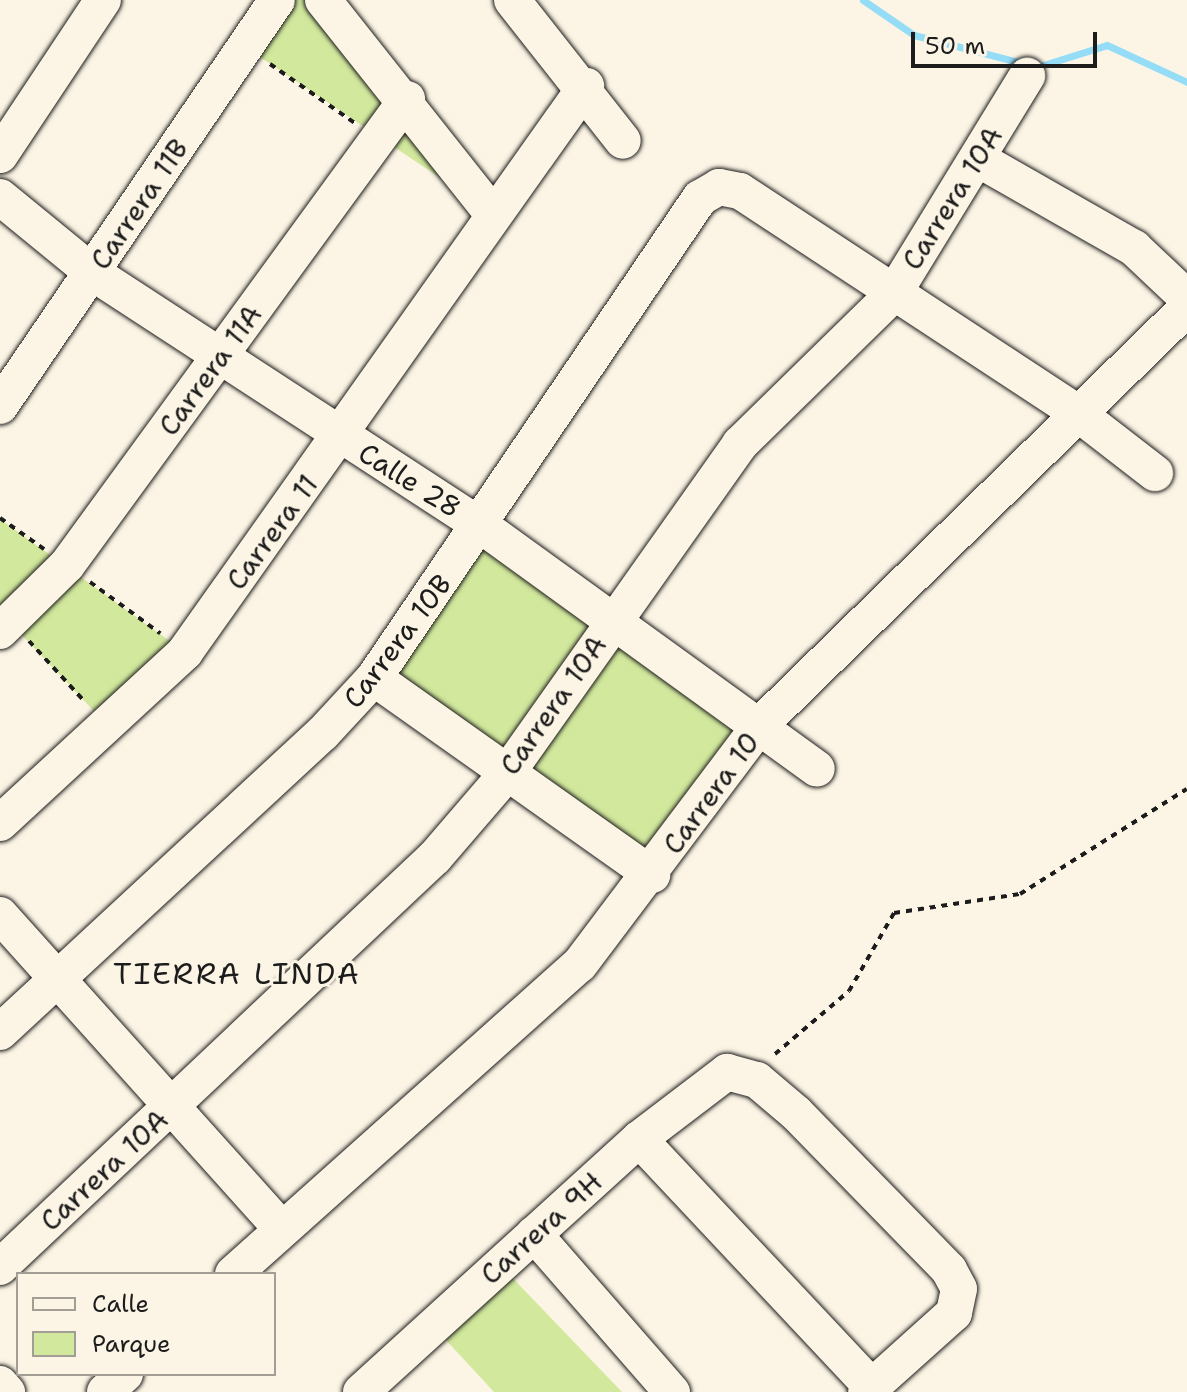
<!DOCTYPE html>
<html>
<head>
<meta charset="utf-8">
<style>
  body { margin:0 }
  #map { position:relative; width:1187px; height:1392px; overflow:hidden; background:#fcf5e5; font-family:"Shantell Sans",sans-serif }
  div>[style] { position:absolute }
  .green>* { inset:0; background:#d2e89d; transform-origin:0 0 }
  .stream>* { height:7px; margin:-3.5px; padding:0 3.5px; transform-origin:3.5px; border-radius:3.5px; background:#95dcf7 }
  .path>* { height:4px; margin-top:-2px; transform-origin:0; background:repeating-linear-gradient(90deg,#1c1c1c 0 6px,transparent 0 12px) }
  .roads { filter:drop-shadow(0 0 2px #1c1c1c) drop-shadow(0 0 2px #1c1c1c) }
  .minor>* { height:36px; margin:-18px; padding:0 18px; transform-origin:18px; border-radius:18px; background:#fcf5e5 }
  span { translate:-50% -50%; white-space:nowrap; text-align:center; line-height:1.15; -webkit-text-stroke:6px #fcf5e5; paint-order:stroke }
  .street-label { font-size:28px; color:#1c1c1c }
  .neighbourhood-label { font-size:30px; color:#1c1c1c; letter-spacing:2px }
  .legend { position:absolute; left:16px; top:1272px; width:260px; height:104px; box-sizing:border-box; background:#fcf5e5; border:2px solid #a29e95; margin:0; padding:10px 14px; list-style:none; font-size:24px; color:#1c1c1c }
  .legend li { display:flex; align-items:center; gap:16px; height:40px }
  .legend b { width:40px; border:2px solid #a29e95 }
  .scale { position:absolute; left:911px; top:32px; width:186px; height:36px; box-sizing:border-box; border:4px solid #1c1c1c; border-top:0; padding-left:10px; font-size:24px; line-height:28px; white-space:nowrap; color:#1c1c1c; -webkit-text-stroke:6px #fcf5e5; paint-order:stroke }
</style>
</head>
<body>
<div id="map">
  <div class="green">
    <i style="clip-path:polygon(277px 0,323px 0,491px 212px,245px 47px)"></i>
    <i style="clip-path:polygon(0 519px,185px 652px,109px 727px,0 612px)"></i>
    <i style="left:483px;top:527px;width:341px;height:186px;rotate:35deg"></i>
    <i style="clip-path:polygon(500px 1265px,622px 1392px,494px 1392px,433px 1326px)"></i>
  </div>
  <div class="stream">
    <i style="left:863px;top:0;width:62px;rotate:34.5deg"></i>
    <i style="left:914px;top:35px;width:127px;rotate:14.6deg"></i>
    <i style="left:1037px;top:67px;width:73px;rotate:-17.4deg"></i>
    <i style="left:1107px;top:45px;width:88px;rotate:24.8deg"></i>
  </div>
  <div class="path">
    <i style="left:270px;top:64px;width:103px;rotate:34.8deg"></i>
    <i style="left:0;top:518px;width:54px;rotate:35.2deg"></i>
    <i style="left:90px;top:582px;width:87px;rotate:36.1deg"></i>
    <i style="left:29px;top:641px;width:83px;rotate:47.4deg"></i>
    <i style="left:775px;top:1054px;width:97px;rotate:-40.4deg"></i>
    <i style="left:849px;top:991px;width:90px;rotate:-60deg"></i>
    <i style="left:894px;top:913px;width:127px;rotate:-8.6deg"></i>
    <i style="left:1020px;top:894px;width:197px;rotate:-32.2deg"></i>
  </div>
  <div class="roads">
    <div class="minor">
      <i style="left:323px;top:0;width:270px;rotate:51.6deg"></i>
      <i style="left:512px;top:0;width:179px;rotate:51.8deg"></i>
      <i style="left:0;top:155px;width:186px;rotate:-56.4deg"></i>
      <i style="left:978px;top:159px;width:180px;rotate:29.7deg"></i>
      <i style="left:1134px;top:248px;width:73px;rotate:43.3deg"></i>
      <i style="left:0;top:197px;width:120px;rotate:39.3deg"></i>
      <i style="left:93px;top:273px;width:465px;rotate:33.1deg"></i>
      <i style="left:483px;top:527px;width:412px;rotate:35.9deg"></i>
      <i style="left:0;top:406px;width:491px;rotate:-55.7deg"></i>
      <i style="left:0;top:631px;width:94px;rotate:-44.6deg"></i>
      <i style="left:67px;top:565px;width:577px;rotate:-53.88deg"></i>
      <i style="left:374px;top:678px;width:341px;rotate:35.3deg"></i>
      <i style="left:0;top:823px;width:252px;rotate:-42.7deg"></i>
      <i style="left:185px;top:652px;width:694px;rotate:-54.68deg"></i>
      <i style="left:0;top:915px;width:422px;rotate:48.1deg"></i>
      <i style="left:0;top:1032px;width:440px;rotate:-42.8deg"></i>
      <i style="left:323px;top:733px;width:75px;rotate:-47.2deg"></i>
      <i style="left:374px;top:678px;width:580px;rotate:-55.82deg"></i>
      <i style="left:700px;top:198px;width:22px;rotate:-30deg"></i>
      <i style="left:719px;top:187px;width:21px;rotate:11deg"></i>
      <i style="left:740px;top:191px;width:402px;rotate:33.3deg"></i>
      <i style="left:1076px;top:412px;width:100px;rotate:37.7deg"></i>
      <i style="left:639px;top:1139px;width:340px;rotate:46.8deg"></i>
      <i style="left:534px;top:1234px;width:210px;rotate:48.9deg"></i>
      <i style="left:0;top:1267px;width:598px;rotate:-43.31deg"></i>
      <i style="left:435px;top:857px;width:112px;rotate:-49.3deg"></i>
      <i style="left:508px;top:772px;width:402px;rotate:-54.7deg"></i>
      <i style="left:740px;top:444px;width:216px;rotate:-44.4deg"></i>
      <i style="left:894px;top:293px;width:255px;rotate:-58.5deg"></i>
      <i style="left:233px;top:1274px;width:465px;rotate:-41.8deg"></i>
      <i style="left:580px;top:964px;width:301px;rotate:-53deg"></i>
      <i style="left:761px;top:724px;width:595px;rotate:-44.32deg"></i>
      <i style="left:0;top:1384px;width:11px;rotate:49deg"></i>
      <i style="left:105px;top:1392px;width:27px;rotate:-42deg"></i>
      <i style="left:361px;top:1392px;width:376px;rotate:-42.3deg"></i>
      <i style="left:639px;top:1139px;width:111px;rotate:-37.3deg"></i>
      <i style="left:727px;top:1072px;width:31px;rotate:15deg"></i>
      <i style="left:757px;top:1080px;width:51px;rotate:40.2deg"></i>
      <i style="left:796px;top:1113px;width:219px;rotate:45.7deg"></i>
      <i style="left:949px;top:1270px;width:21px;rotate:62deg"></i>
      <i style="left:959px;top:1289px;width:25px;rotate:102deg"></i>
      <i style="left:954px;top:1313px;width:118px;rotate:138.1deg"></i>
    </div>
  </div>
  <div class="street-label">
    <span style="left:952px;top:198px;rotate:-58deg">Carrera 10A</span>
    <span style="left:139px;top:204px;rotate:-56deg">Carrera 11B</span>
    <span style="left:210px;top:370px;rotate:-54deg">Carrera 11A</span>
    <span style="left:410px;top:480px;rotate:32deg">Calle 28</span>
    <span style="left:272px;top:532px;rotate:-54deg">Carrera 11</span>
    <span style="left:397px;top:641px;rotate:-53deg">Carrera 10B</span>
    <span style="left:553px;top:705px;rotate:-55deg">Carrera 10A</span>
    <span style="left:711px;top:793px;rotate:-54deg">Carrera 10</span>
    <span style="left:104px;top:1170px;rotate:-43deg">Carrera 10A</span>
    <span style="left:541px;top:1228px;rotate:-42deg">Carrera 9H</span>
  </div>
  <div class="neighbourhood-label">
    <span style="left:237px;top:974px">TIERRA LINDA</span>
  </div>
  <ul class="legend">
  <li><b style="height:10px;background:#fcf5e5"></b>Calle</li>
  <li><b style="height:22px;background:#d2e89d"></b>Parque</li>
  </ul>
  <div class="scale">50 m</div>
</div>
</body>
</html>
